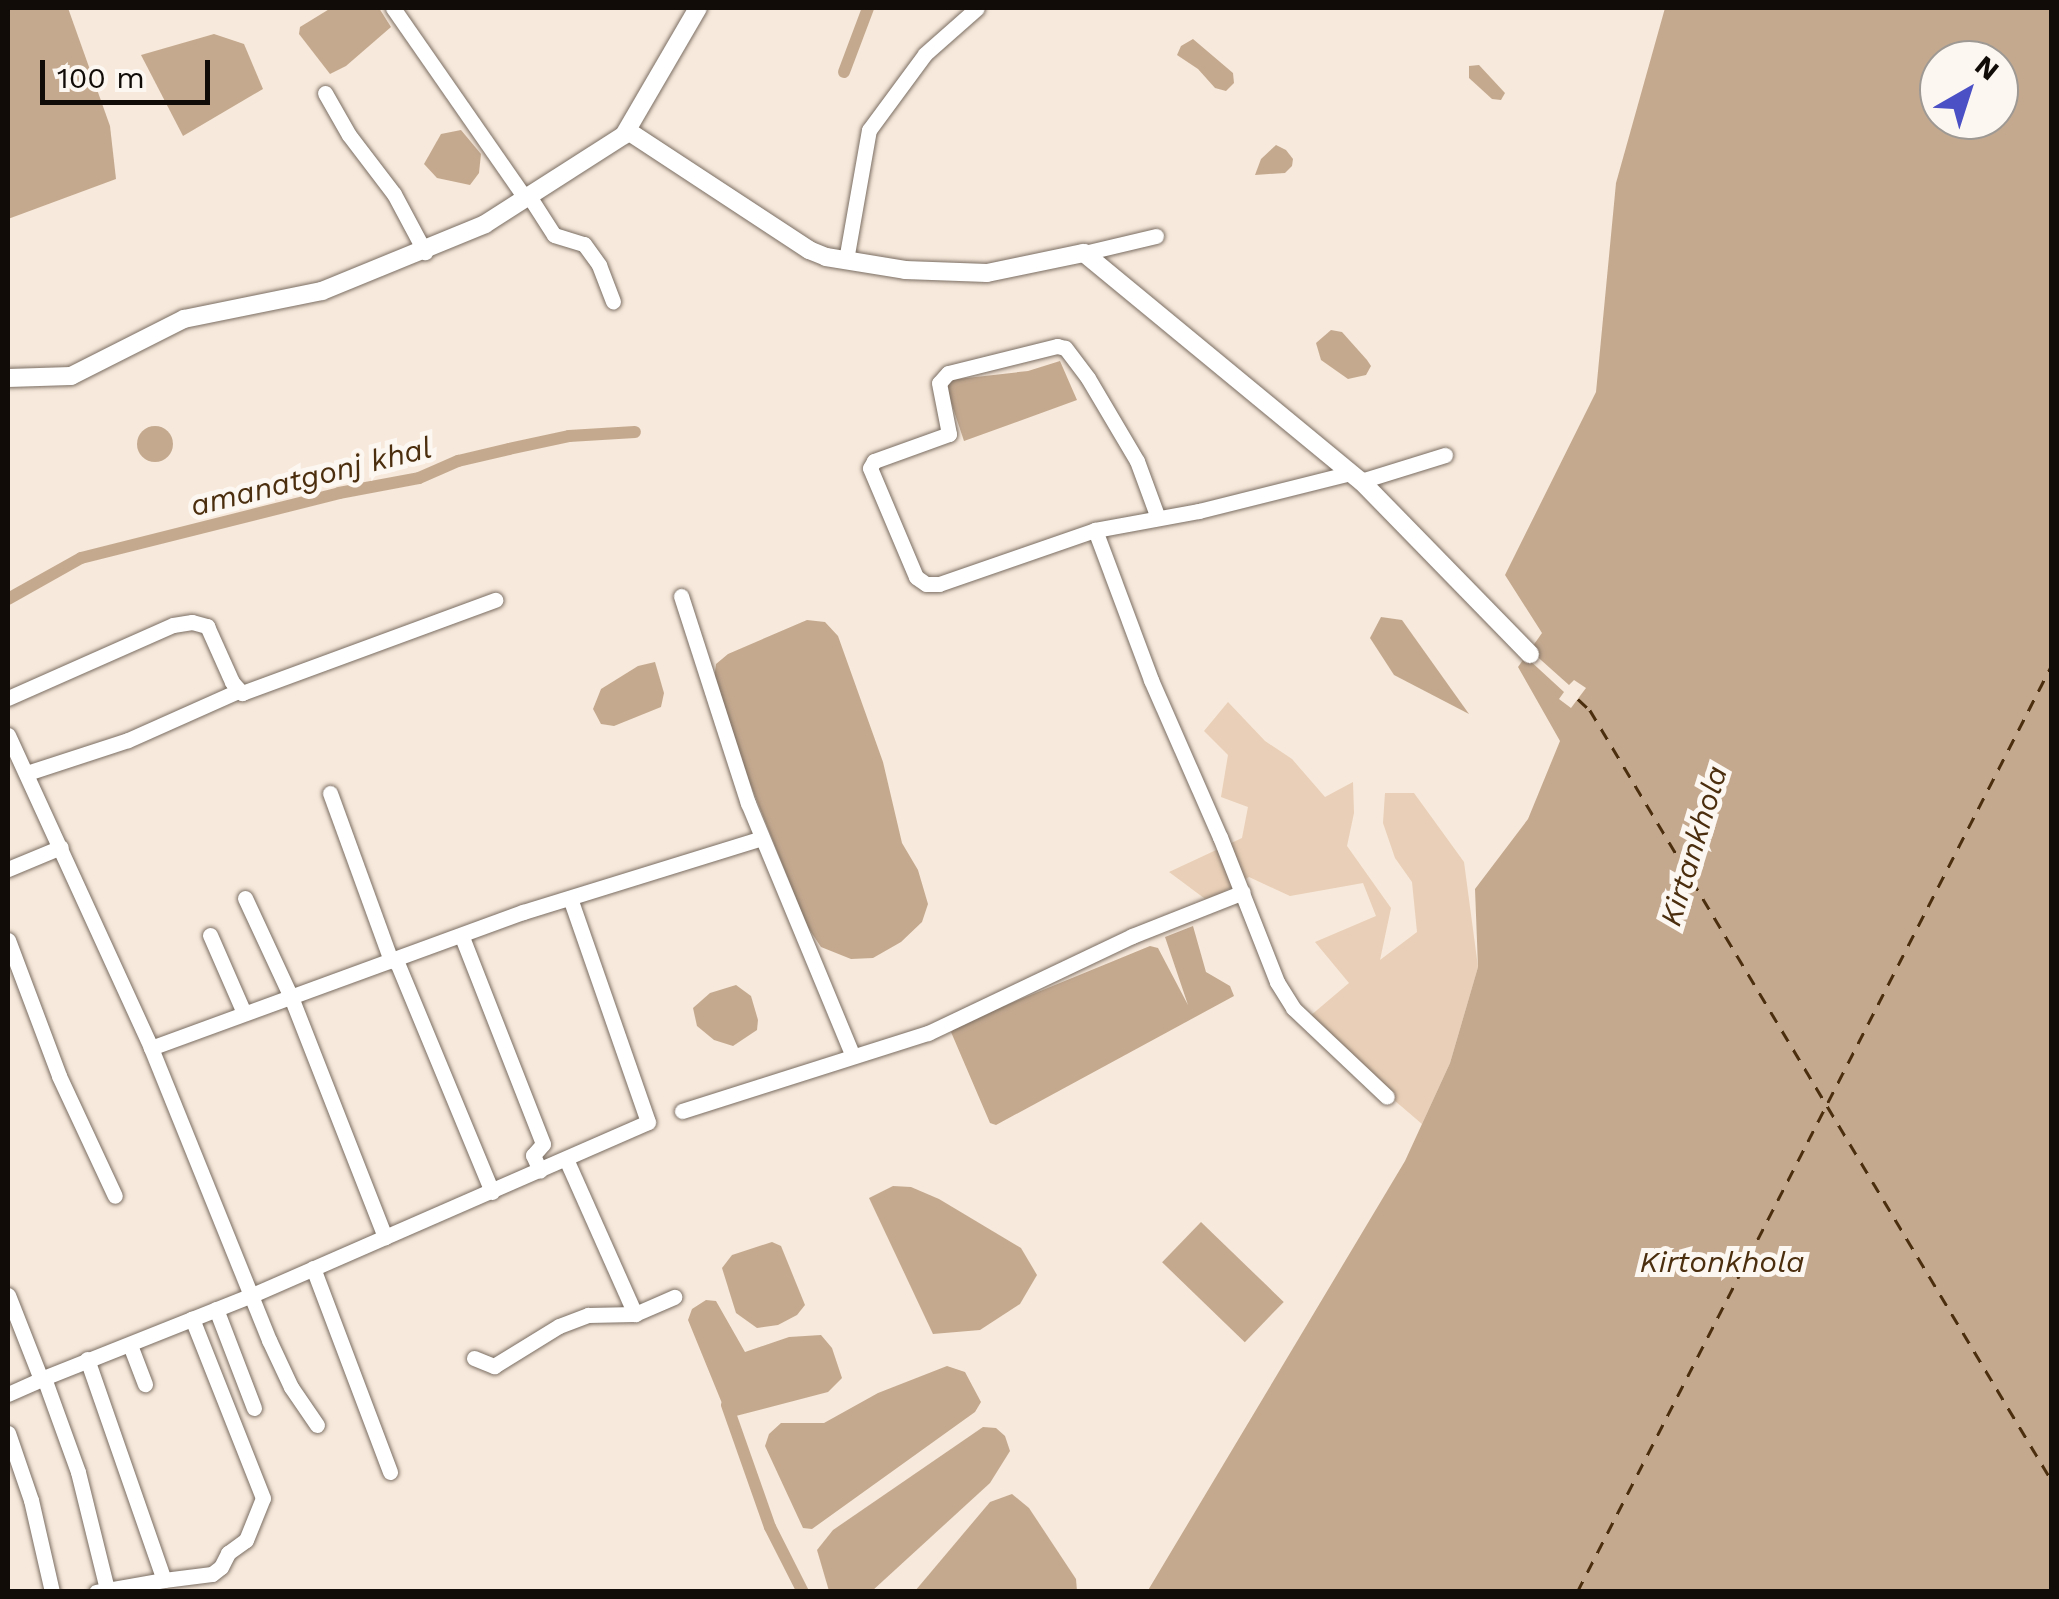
<!DOCTYPE html>
<html>
<head>
<meta charset="utf-8">
<style>
  body { margin:0 }
  #map { position:relative; width:2059px; height:1599px; overflow:hidden; background:#f7e9db; font-family:"Work Sans",sans-serif }
  div>[style] { position:absolute }
  .green>* { inset:0; background:#e9cfb7 }
  .forest>* { inset:0; background:#c3a88e }
  .water>* { inset:0; background:#c4a98f; transform-origin:0 0 }
  .round { border-radius:50% }
  .pier>* { inset:0; background:#f7e9db }
  .canal>* { height:12px; margin:-6px; padding:0 6px; transform-origin:6px; border-radius:6px; background:#c4a98f }
  .ferry>* { height:2.5px; margin-top:-1.25px; transform-origin:0; background:repeating-linear-gradient(90deg,#4b2e0d 0 12px,transparent 0 22px) }
  .roads { filter:drop-shadow(0 0 2px #7a6d62) drop-shadow(0 0 2px #7a6d62) }
  .minor>* { height:15px; margin:-7.5px; padding:0 7.5px; transform-origin:7.5px; border-radius:7.5px; background:#fff }
  .major>* { height:18px; margin:-9px; padding:0 9px; transform-origin:9px; border-radius:9px; background:#fff }
  span { translate:-50% -50%; white-space:nowrap; text-align:center; line-height:1.15; -webkit-text-stroke:10px #fdf7f2; paint-order:stroke }
  .water-label { font-size:30px; color:#4b2e0d; font-style:italic }
  .frame { position:absolute; inset:0; border:10px solid #110c08; pointer-events:none }
  .north { position:absolute; left:1919px; top:40px; width:100px; height:100px; box-sizing:border-box; background:#fdf7f2; border:2px solid #9f9994; border-radius:50%; rotate:39deg; font-size:28px; font-weight:700; line-height:40px; text-align:center; color:#110c08 }
  .north::after { content:''; display:block; margin:auto; width:35px; height:45px; background:#4b50c5; clip-path:polygon(50% 0,100% 100%,50% 72%,0 100%) }
  .scale { position:absolute; left:40px; top:60px; width:170px; height:45px; box-sizing:border-box; border:5px solid #110c08; border-top:0; padding-left:12px; font-size:30px; line-height:35px; white-space:nowrap; color:#110c08; -webkit-text-stroke:8px #fdf7f2; paint-order:stroke }
</style>
</head>
<body>
<div id="map">
  <div class="green">
    <i style="clip-path:polygon(1228px 702px,1265px 741px,1292px 759px,1325px 797px,1353px 782px,1354px 813px,1347px 846px,1391px 908px,1380px 960px,1417px 932px,1412px 882px,1395px 858px,1383px 823px,1385px 793px,1414px 793px,1464px 862px,1478px 967px,1450px 1063px,1422px 1124px,1303px 1022px,1349px 983px,1315px 942px,1376px 916px,1363px 883px,1290px 896px,1249px 877px,1208px 901px,1169px 872px,1242px 838px,1248px 807px,1221px 797px,1228px 755px,1204px 731px)"></i>
  </div>
  <div class="forest">
    <i style="clip-path:polygon(1381px 617px,1402px 620px,1469px 714px,1394px 675px,1370px 638px)"></i>
  </div>
  <div class="water">
    <i style="clip-path:polygon(8px 8px,68px 8px,110px 126px,116px 179px,8px 219px)"></i>
    <i style="clip-path:polygon(331px 8px,379px 8px,391px 27px,346px 66px,330px 74px,299px 34px,300px 27px)"></i>
    <i style="clip-path:polygon(evenodd,1665px 8px,2051px 8px,2051px 1591px,1147px 1592px,1405px 1161px,1450px 1063px,1478px 967px,1475px 889px,1528px 819px,1560px 741px,1518px 667px,1542px 633px,1505px 575px,1596px 392px,1616px 183px,1665px 8px,1939px 60px,1999px 60px,1999px 120px,1939px 120px,1939px 60px)"></i>
    <i style="clip-path:polygon(214px 34px,244px 44px,263px 89px,183px 136px,141px 55px)"></i>
    <i style="clip-path:polygon(1193px 39px,1233px 73px,1234px 83px,1226px 91px,1215px 88px,1198px 69px,1177px 55px,1181px 46px)"></i>
    <i style="clip-path:polygon(1479px 65px,1505px 93px,1501px 100px,1492px 99px,1469px 78px,1469px 66px)"></i>
    <i style="clip-path:polygon(461px 130px,481px 154px,479px 173px,470px 185px,437px 178px,424px 164px,441px 134px)"></i>
    <i style="clip-path:polygon(1276px 145px,1286px 150px,1293px 159px,1292px 166px,1285px 173px,1255px 175px,1261px 159px)"></i>
    <i style="clip-path:polygon(1331px 330px,1342px 332px,1367px 360px,1371px 366px,1366px 375px,1348px 379px,1321px 360px,1316px 343px)"></i>
    <i style="clip-path:polygon(1060px 361px,1077px 400px,964px 441px,946px 387px,949px 380px,1028px 371px)"></i>
    <i class="round" style="left:137px;top:426px;width:36px;height:36px"></i>
    <i style="clip-path:polygon(807px 620px,825px 622px,838px 636px,883px 762px,902px 843px,918px 870px,928px 904px,922px 922px,901px 942px,873px 958px,851px 959px,821px 947px,807px 926px,733px 741px,714px 679px,716px 664px,728px 654px)"></i>
    <i style="clip-path:polygon(655px 662px,664px 693px,661px 707px,614px 726px,601px 724px,593px 709px,601px 689px,638px 666px)"></i>
    <i style="clip-path:polygon(1193px 926px,1206px 972px,1230px 986px,1234px 996px,996px 1125px,990px 1123px,951px 1032px,960px 1024px,1150px 946px,1158px 948px,1188px 1005px,1165px 937px)"></i>
    <i style="clip-path:polygon(736px 985px,751px 996px,758px 1020px,757px 1030px,733px 1046px,714px 1040px,697px 1026px,693px 1008px,710px 993px)"></i>
    <i style="clip-path:polygon(893px 1186px,911px 1187px,939px 1199px,1021px 1248px,1037px 1275px,1020px 1304px,980px 1330px,933px 1334px,869px 1198px)"></i>
    <i style="left:1201px;top:1222px;width:115px;height:56px;rotate:44deg"></i>
    <i style="clip-path:polygon(772px 1242px,781px 1246px,805px 1305px,797px 1315px,778px 1325px,757px 1328px,736px 1313px,722px 1268px,732px 1255px)"></i>
    <i style="clip-path:polygon(706px 1300px,716px 1301px,745px 1352px,789px 1337px,821px 1335px,832px 1348px,842px 1378px,828px 1392px,728px 1418px,688px 1320px,692px 1309px)"></i>
    <i style="clip-path:polygon(947px 1366px,965px 1372px,981px 1402px,975px 1412px,812px 1529px,803px 1528px,765px 1446px,769px 1434px,781px 1423px,824px 1423px,878px 1393px)"></i>
    <i style="clip-path:polygon(983px 1427px,996px 1428px,1005px 1436px,1010px 1451px,990px 1483px,872px 1591px,829px 1591px,817px 1550px,833px 1530px)"></i>
    <i style="clip-path:polygon(1012px 1494px,1029px 1508px,1076px 1579px,1077px 1591px,915px 1591px,990px 1502px)"></i>
  </div>
  <div class="pier">
    <i style="clip-path:polygon(1532px 652px,1569px 685px,1574px 680px,1586px 688px,1571px 708px,1559px 699px,1564px 692px,1527px 658px)"></i>
  </div>
  <div class="canal">
    <i style="left:844px;top:72px;width:68px;rotate:-69.4deg"></i>
    <i style="left:8px;top:599px;width:84px;rotate:-29.3deg"></i>
    <i style="left:81px;top:558px;width:266px;rotate:-14.1deg"></i>
    <i style="left:339px;top:493px;width:81px;rotate:-10.6deg"></i>
    <i style="left:419px;top:478px;width:43px;rotate:-23.6deg"></i>
    <i style="left:458px;top:461px;width:52px;rotate:-13.2deg"></i>
    <i style="left:509px;top:449px;width:61px;rotate:-12.2deg"></i>
    <i style="left:569px;top:436px;width:66px;rotate:-3.5deg"></i>
    <i style="left:727px;top:1405px;width:129px;rotate:70.6deg"></i>
    <i style="left:770px;top:1527px;width:73px;rotate:63.1deg"></i>
  </div>
  <div class="ferry">
    <i style="left:1578px;top:699px;width:16px;rotate:43deg"></i>
    <i style="left:1590px;top:710px;width:899px;rotate:59.07deg"></i>
    <i style="left:1577px;top:1592px;width:1043px;rotate:-62.89deg"></i>
  </div>
  <div class="roads">
    <div class="minor">
      <i style="left:393px;top:8px;width:231px;rotate:55.2deg"></i>
      <i style="left:325px;top:93px;width:48px;rotate:60.3deg"></i>
      <i style="left:349px;top:135px;width:74px;rotate:52.7deg"></i>
      <i style="left:394px;top:194px;width:66px;rotate:61.9deg"></i>
      <i style="left:529px;top:196px;width:46px;rotate:57.3deg"></i>
      <i style="left:554px;top:235px;width:31px;rotate:17deg"></i>
      <i style="left:584px;top:244px;width:26px;rotate:54deg"></i>
      <i style="left:599px;top:265px;width:39px;rotate:69deg"></i>
      <i style="left:1084px;top:253px;width:74px;rotate:-13.3deg"></i>
      <i style="left:846px;top:260px;width:132px;rotate:-80deg"></i>
      <i style="left:869px;top:130px;width:94px;rotate:-53.6deg"></i>
      <i style="left:925px;top:54px;width:69px;rotate:-41.5deg"></i>
      <i style="left:1361px;top:481px;width:88px;rotate:-17.2deg"></i>
      <i style="left:1158px;top:518px;width:61px;rotate:-110.2deg"></i>
      <i style="left:1137px;top:461px;width:96px;rotate:-120.6deg"></i>
      <i style="left:1088px;top:378px;width:38px;rotate:-127deg"></i>
      <i style="left:1065px;top:348px;width:8px;rotate:-166deg"></i>
      <i style="left:1057px;top:346px;width:112px;rotate:166.1deg"></i>
      <i style="left:948px;top:373px;width:13px;rotate:132deg"></i>
      <i style="left:939px;top:383px;width:52px;rotate:78.9deg"></i>
      <i style="left:949px;top:434px;width:80px;rotate:160.2deg"></i>
      <i style="left:874px;top:461px;width:8px;rotate:120deg"></i>
      <i style="left:870px;top:468px;width:118px;rotate:67.1deg"></i>
      <i style="left:916px;top:577px;width:12px;rotate:35deg"></i>
      <i style="left:926px;top:584px;width:13px"></i>
      <i style="left:939px;top:584px;width:165px;rotate:-19.1deg"></i>
      <i style="left:1095px;top:530px;width:106px;rotate:-10.4deg"></i>
      <i style="left:1199px;top:511px;width:156px;rotate:-14.1deg"></i>
      <i style="left:1095px;top:530px;width:160px;rotate:69.5deg"></i>
      <i style="left:1151px;top:680px;width:171px;rotate:66.3deg"></i>
      <i style="left:1220px;top:837px;width:156px;rotate:68.5deg"></i>
      <i style="left:1277px;top:982px;width:31px;rotate:58deg"></i>
      <i style="left:1293px;top:1008px;width:129px;rotate:43.4deg"></i>
      <i style="left:681px;top:596px;width:218px;rotate:72.1deg"></i>
      <i style="left:748px;top:803px;width:272px;rotate:67.5deg"></i>
      <i style="left:8px;top:698px;width:180px;rotate:-23.9deg"></i>
      <i style="left:173px;top:625px;width:19px;rotate:-9deg"></i>
      <i style="left:192px;top:622px;width:16px;rotate:15deg"></i>
      <i style="left:207px;top:626px;width:61px;rotate:65.9deg"></i>
      <i style="left:232px;top:682px;width:15px;rotate:48deg"></i>
      <i style="left:242px;top:693px;width:270px;rotate:-20.2deg"></i>
      <i style="left:8px;top:735px;width:344px;rotate:65.4deg"></i>
      <i style="left:151px;top:1048px;width:315px;rotate:68deg"></i>
      <i style="left:269px;top:1340px;width:52px;rotate:64.9deg"></i>
      <i style="left:291px;top:1387px;width:46px;rotate:55.6deg"></i>
      <i style="left:27px;top:773px;width:106px;rotate:-18.1deg"></i>
      <i style="left:128px;top:740px;width:120px;rotate:-24deg"></i>
      <i style="left:330px;top:793px;width:179px;rotate:70deg"></i>
      <i style="left:8px;top:869px;width:57px;rotate:-22.5deg"></i>
      <i style="left:245px;top:898px;width:109px;rotate:65.1deg"></i>
      <i style="left:291px;top:997px;width:258px;rotate:68.6deg"></i>
      <i style="left:210px;top:935px;width:85px;rotate:66.4deg"></i>
      <i style="left:462px;top:937px;width:222px;rotate:68.6deg"></i>
      <i style="left:543px;top:1144px;width:15px;rotate:132deg"></i>
      <i style="left:533px;top:1155px;width:17px;rotate:66deg"></i>
      <i style="left:8px;top:940px;width:145px;rotate:69.4deg"></i>
      <i style="left:59px;top:1076px;width:132px;rotate:65deg"></i>
      <i style="left:396px;top:960px;width:251px;rotate:67.5deg"></i>
      <i style="left:151px;top:1048px;width:396px;rotate:-20.1deg"></i>
      <i style="left:523px;top:912px;width:250px;rotate:-17.2deg"></i>
      <i style="left:682px;top:1111px;width:258px;rotate:-17.6deg"></i>
      <i style="left:928px;top:1033px;width:226px;rotate:-25.4deg"></i>
      <i style="left:1132px;top:936px;width:119px;rotate:-21.6deg"></i>
      <i style="left:566px;top:1159px;width:170px;rotate:66deg"></i>
      <i style="left:313px;top:1268px;width:218px;rotate:69.3deg"></i>
      <i style="left:8px;top:1295px;width:90px;rotate:68.6deg"></i>
      <i style="left:41px;top:1379px;width:227px;rotate:-21.7deg"></i>
      <i style="left:252px;top:1295px;width:432px;rotate:-23.6deg"></i>
      <i style="left:648px;top:1122px;width:237px;rotate:-109.2deg"></i>
      <i style="left:216px;top:1309px;width:106px;rotate:69deg"></i>
      <i style="left:130px;top:1345px;width:42px;rotate:69deg"></i>
      <i style="left:474px;top:1358px;width:22px;rotate:22deg"></i>
      <i style="left:494px;top:1366px;width:76px;rotate:-31.6deg"></i>
      <i style="left:559px;top:1326px;width:31px;rotate:-21deg"></i>
      <i style="left:588px;top:1315px;width:47px;rotate:-1.2deg"></i>
      <i style="left:635px;top:1314px;width:43px;rotate:-23.6deg"></i>
      <i style="left:87px;top:1359px;width:234px;rotate:70.8deg"></i>
      <i style="left:164px;top:1580px;width:69px;rotate:170deg"></i>
      <i style="left:44px;top:1378px;width:100px;rotate:70.1deg"></i>
      <i style="left:78px;top:1472px;width:121px;rotate:76.1deg"></i>
      <i style="left:8px;top:1394px;width:36px;rotate:-24deg"></i>
      <i style="left:8px;top:1433px;width:71px;rotate:71.1deg"></i>
      <i style="left:31px;top:1500px;width:94px;rotate:77.1deg"></i>
      <i style="left:164px;top:1580px;width:48px;rotate:-7.1deg"></i>
      <i style="left:212px;top:1574px;width:11px;rotate:-38deg"></i>
      <i style="left:221px;top:1567px;width:16px;rotate:-63deg"></i>
      <i style="left:228px;top:1553px;width:22px;rotate:-36deg"></i>
      <i style="left:246px;top:1540px;width:45px;rotate:-68deg"></i>
      <i style="left:263px;top:1498px;width:193px;rotate:-111.6deg"></i>
    </div>
    <div class="major">
      <i style="left:628px;top:131px;width:217px;rotate:33.3deg"></i>
      <i style="left:809px;top:250px;width:18px;rotate:22deg"></i>
      <i style="left:826px;top:257px;width:80px;rotate:9.3deg"></i>
      <i style="left:905px;top:270px;width:82px;rotate:2.1deg"></i>
      <i style="left:987px;top:273px;width:99px;rotate:-11.7deg"></i>
      <i style="left:1084px;top:253px;width:359px;rotate:39.5deg"></i>
      <i style="left:1361px;top:481px;width:242px;rotate:45.7deg"></i>
      <i style="left:8px;top:378px;width:63px;rotate:-1.8deg"></i>
      <i style="left:71px;top:376px;width:127px;rotate:-26.8deg"></i>
      <i style="left:184px;top:319px;width:141px;rotate:-11.5deg"></i>
      <i style="left:322px;top:291px;width:176px;rotate:-22.3deg"></i>
      <i style="left:485px;top:224px;width:165px;rotate:-32.6deg"></i>
      <i style="left:624px;top:135px;width:147px;rotate:-59.8deg"></i>
    </div>
  </div>
  <div class="water-label">
    <span style="left:311px;top:477px;rotate:-14deg">amanatgonj khal</span>
    <span style="left:1694px;top:846px;rotate:-73deg">Kirtankhola</span>
    <span style="left:1722px;top:1262px">Kirtonkhola</span>
  </div>
  <div class="frame"></div>
  <div class="north">N</div>
  <div class="scale">100 m</div>
</div>
</body>
</html>
